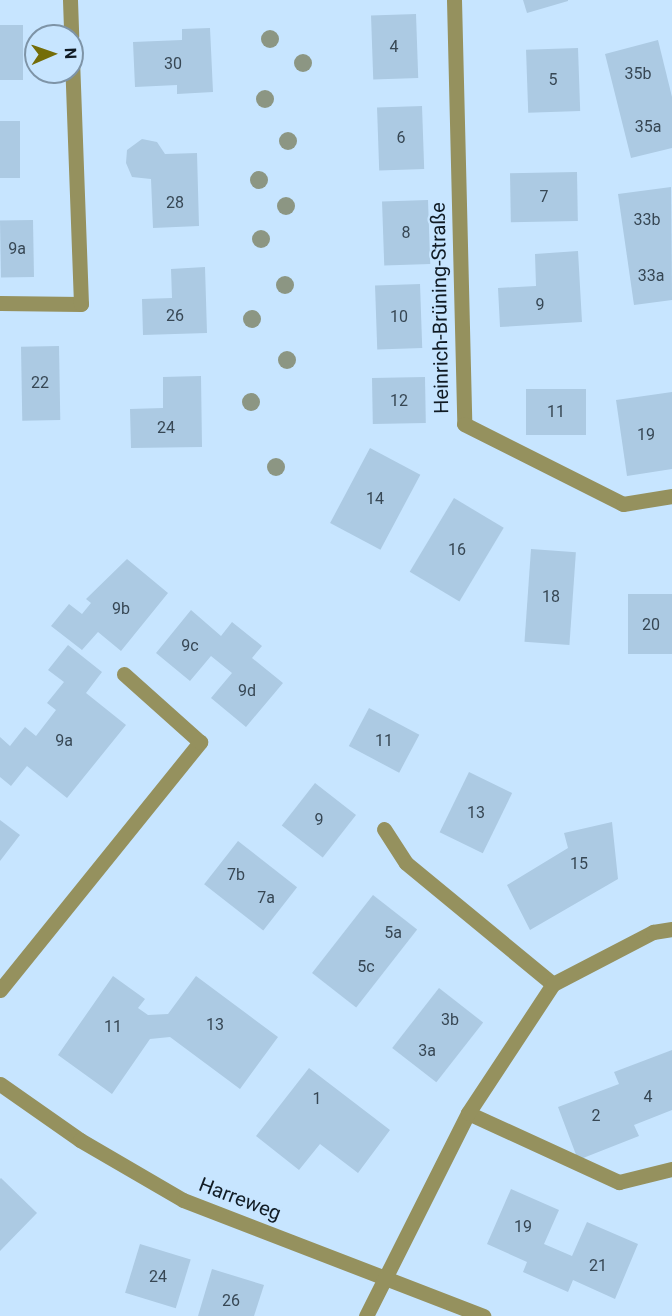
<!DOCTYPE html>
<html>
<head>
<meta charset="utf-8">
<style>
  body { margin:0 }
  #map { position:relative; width:672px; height:1316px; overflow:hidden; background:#c7e5ff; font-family:Roboto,sans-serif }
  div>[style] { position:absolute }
  .building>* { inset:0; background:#accae3; transform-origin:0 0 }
  .minor>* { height:15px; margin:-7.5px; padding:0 7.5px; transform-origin:7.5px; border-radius:7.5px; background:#95915e }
  .trees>* { width:18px; height:18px; margin:-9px; border-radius:50%; background:#8c9683 }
  span { translate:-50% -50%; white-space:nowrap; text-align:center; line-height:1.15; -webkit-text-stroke:4.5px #c7e5ff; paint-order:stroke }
  .number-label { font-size:16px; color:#374754 }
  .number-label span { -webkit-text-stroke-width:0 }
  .street-label { font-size:20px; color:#101b24 }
  .north { position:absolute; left:24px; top:24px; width:60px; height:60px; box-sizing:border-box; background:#c7e5ff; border:2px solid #7e94a7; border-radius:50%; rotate:88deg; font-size:16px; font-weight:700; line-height:24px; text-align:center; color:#101b24 }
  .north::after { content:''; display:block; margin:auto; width:21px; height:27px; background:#746d09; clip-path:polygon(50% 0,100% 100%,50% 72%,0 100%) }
</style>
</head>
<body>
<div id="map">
  <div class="building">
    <i style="clip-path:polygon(523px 0,568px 0,568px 1px,527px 13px)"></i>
    <i style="left:416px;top:14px;width:64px;height:45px;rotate:88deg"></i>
    <i style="left:0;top:25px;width:23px;height:55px"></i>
    <i style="clip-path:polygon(210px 28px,213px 92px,177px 94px,177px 85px,135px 87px,133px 42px,182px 40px,182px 29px)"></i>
    <i style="clip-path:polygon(658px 40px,672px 97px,672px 148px,631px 158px,605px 54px)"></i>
    <i style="left:578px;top:48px;width:63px;height:52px;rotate:88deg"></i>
    <i style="left:422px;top:106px;width:63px;height:45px;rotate:88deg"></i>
    <i style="left:0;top:121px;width:20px;height:57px"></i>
    <i style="clip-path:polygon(142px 139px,157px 142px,165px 154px,197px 153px,199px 226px,153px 228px,151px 179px,132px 177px,126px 163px,127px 150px)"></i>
    <i style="left:577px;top:172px;width:49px;height:67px;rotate:89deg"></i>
    <i style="clip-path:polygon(671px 187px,672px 300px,634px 305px,618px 194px)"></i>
    <i style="left:428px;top:200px;width:64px;height:46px;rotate:88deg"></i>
    <i style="left:33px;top:220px;width:57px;height:33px;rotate:89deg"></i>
    <i style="clip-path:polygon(578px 251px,582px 322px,500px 327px,498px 288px,536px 286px,535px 254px)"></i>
    <i style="clip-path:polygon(205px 267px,207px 333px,143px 335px,142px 299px,172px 298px,171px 269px)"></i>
    <i style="left:420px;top:284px;width:64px;height:45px;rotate:88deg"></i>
    <i style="left:59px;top:346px;width:74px;height:38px;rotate:89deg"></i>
    <i style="clip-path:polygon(201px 376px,202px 447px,131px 448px,130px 409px,163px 408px,163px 377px)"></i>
    <i style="left:425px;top:377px;width:46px;height:53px;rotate:89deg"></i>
    <i style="left:526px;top:389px;width:60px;height:46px"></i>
    <i style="clip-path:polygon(672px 392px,672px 469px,627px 476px,616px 400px)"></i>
    <i style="left:370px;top:448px;width:57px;height:85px;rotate:28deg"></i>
    <i style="left:454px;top:498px;width:58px;height:86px;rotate:31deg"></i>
    <i style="left:531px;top:549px;width:45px;height:93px;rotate:4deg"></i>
    <i style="clip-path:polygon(127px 559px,168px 593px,121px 651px,98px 632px,82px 650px,51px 626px,69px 604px,82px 614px,91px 603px,86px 599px)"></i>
    <i style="left:672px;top:594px;width:60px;height:44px;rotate:90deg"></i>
    <i style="clip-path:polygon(191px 610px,221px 636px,232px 622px,262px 646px,252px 658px,283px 683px,246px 727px,211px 698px,232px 673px,211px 656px,190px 681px,156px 653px)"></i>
    <i style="clip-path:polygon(68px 645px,102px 672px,86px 693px,126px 725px,67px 798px,27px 766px,11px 786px,0 777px,0 737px,10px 746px,25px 727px,36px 736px,56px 710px,47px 703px,64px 682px,48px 670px)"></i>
    <i style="left:369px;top:708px;width:57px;height:43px;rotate:28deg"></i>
    <i style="left:469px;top:772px;width:48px;height:67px;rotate:26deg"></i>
    <i style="left:315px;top:783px;width:52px;height:54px;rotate:38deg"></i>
    <i style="clip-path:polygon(0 820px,20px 835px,0 861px)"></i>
    <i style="clip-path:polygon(612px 822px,618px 879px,530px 930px,507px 885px,568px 848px,564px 833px)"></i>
    <i style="left:238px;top:841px;width:75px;height:55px;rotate:38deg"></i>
    <i style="left:373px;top:895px;width:56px;height:99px;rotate:38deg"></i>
    <i style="clip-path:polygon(113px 976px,145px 999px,138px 1008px,148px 1015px,168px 1014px,196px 976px,278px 1037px,240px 1089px,170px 1037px,150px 1039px,112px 1094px,58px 1055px)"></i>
    <i style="left:439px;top:988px;width:56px;height:76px;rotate:38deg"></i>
    <i style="clip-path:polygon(672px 1050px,672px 1110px,634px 1125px,639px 1136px,578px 1160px,558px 1107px,619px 1084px,614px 1072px)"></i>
    <i style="clip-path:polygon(309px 1068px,390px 1130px,358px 1173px,320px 1144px,299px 1170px,256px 1136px)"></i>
    <i style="clip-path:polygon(1px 1178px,37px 1213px,0 1251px,0 1179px)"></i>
    <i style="clip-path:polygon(511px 1189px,559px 1210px,544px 1244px,572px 1256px,587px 1222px,638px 1244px,615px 1299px,573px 1280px,568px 1292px,523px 1272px,527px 1262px,487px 1244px)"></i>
    <i style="left:140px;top:1244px;width:53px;height:51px;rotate:17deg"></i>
    <i style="clip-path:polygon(212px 1269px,264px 1285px,254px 1316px,198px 1316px)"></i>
  </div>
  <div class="minor">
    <i style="left:70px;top:0;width:36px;rotate:88deg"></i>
    <i style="left:454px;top:0;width:424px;rotate:88.6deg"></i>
    <i style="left:464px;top:424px;width:178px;rotate:26.7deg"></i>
    <i style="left:623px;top:504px;width:50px;rotate:-9.3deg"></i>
    <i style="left:0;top:303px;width:81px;rotate:0.7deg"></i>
    <i style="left:81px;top:304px;width:241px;rotate:-92.1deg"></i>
    <i style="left:384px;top:829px;width:40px;rotate:57.1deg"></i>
    <i style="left:406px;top:863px;width:190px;rotate:39.5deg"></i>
    <i style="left:0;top:990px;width:319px;rotate:-51.1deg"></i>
    <i style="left:200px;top:742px;width:102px;rotate:-138.2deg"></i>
    <i style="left:0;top:1084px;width:98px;rotate:35deg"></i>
    <i style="left:80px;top:1140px;width:119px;rotate:30.2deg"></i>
    <i style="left:183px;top:1200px;width:322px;rotate:21.1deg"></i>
    <i style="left:468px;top:1113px;width:166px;rotate:24.6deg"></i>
    <i style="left:619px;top:1182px;width:55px;rotate:-13.8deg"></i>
    <i style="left:366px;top:1316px;width:227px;rotate:-63.3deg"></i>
    <i style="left:468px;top:1113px;width:154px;rotate:-56.6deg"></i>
    <i style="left:553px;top:984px;width:113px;rotate:-27.5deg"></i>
    <i style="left:653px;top:932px;width:19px;rotate:-9deg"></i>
  </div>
  <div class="trees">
    <i style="left:270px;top:39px"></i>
    <i style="left:303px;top:63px"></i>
    <i style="left:265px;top:99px"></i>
    <i style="left:288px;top:141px"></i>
    <i style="left:259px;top:180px"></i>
    <i style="left:286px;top:206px"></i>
    <i style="left:261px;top:239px"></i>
    <i style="left:285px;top:285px"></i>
    <i style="left:252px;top:319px"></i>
    <i style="left:287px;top:360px"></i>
    <i style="left:251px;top:402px"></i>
    <i style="left:276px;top:467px"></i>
  </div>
  <div class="number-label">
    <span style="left:394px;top:47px">4</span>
    <span style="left:173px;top:64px">30</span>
    <span style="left:638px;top:74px">35b</span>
    <span style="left:553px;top:80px">5</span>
    <span style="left:648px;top:127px">35a</span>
    <span style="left:401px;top:138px">6</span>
    <span style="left:544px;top:197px">7</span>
    <span style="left:175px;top:203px">28</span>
    <span style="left:647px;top:220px">33b</span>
    <span style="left:406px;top:233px">8</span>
    <span style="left:17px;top:249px">9a</span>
    <span style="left:651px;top:276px">33a</span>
    <span style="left:540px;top:305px">9</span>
    <span style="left:175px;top:316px">26</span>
    <span style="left:399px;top:317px">10</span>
    <span style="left:40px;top:383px">22</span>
    <span style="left:399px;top:401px">12</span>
    <span style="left:556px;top:412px">11</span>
    <span style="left:166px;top:428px">24</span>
    <span style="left:646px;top:435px">19</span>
    <span style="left:375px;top:499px">14</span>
    <span style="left:457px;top:550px">16</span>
    <span style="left:551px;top:597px">18</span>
    <span style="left:121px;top:609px">9b</span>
    <span style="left:651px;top:625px">20</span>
    <span style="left:190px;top:646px">9c</span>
    <span style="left:247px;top:691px">9d</span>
    <span style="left:64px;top:741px">9a</span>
    <span style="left:384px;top:741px">11</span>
    <span style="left:476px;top:813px">13</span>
    <span style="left:319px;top:820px">9</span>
    <span style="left:579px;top:864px">15</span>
    <span style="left:236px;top:875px">7b</span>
    <span style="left:266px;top:898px">7a</span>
    <span style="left:393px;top:933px">5a</span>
    <span style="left:366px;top:967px">5c</span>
    <span style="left:450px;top:1020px">3b</span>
    <span style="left:215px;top:1025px">13</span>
    <span style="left:113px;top:1027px">11</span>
    <span style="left:427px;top:1051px">3a</span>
    <span style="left:648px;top:1097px">4</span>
    <span style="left:317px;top:1099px">1</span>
    <span style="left:596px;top:1116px">2</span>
    <span style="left:523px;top:1227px">19</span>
    <span style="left:598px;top:1266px">21</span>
    <span style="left:158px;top:1277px">24</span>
    <span style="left:231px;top:1301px">26</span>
  </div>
  <div class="street-label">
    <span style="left:440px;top:308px;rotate:-91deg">Heinrich-Brüning-Straße</span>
    <span style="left:240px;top:1199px;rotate:21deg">Harreweg</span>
  </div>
  <div class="north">N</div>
</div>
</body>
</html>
